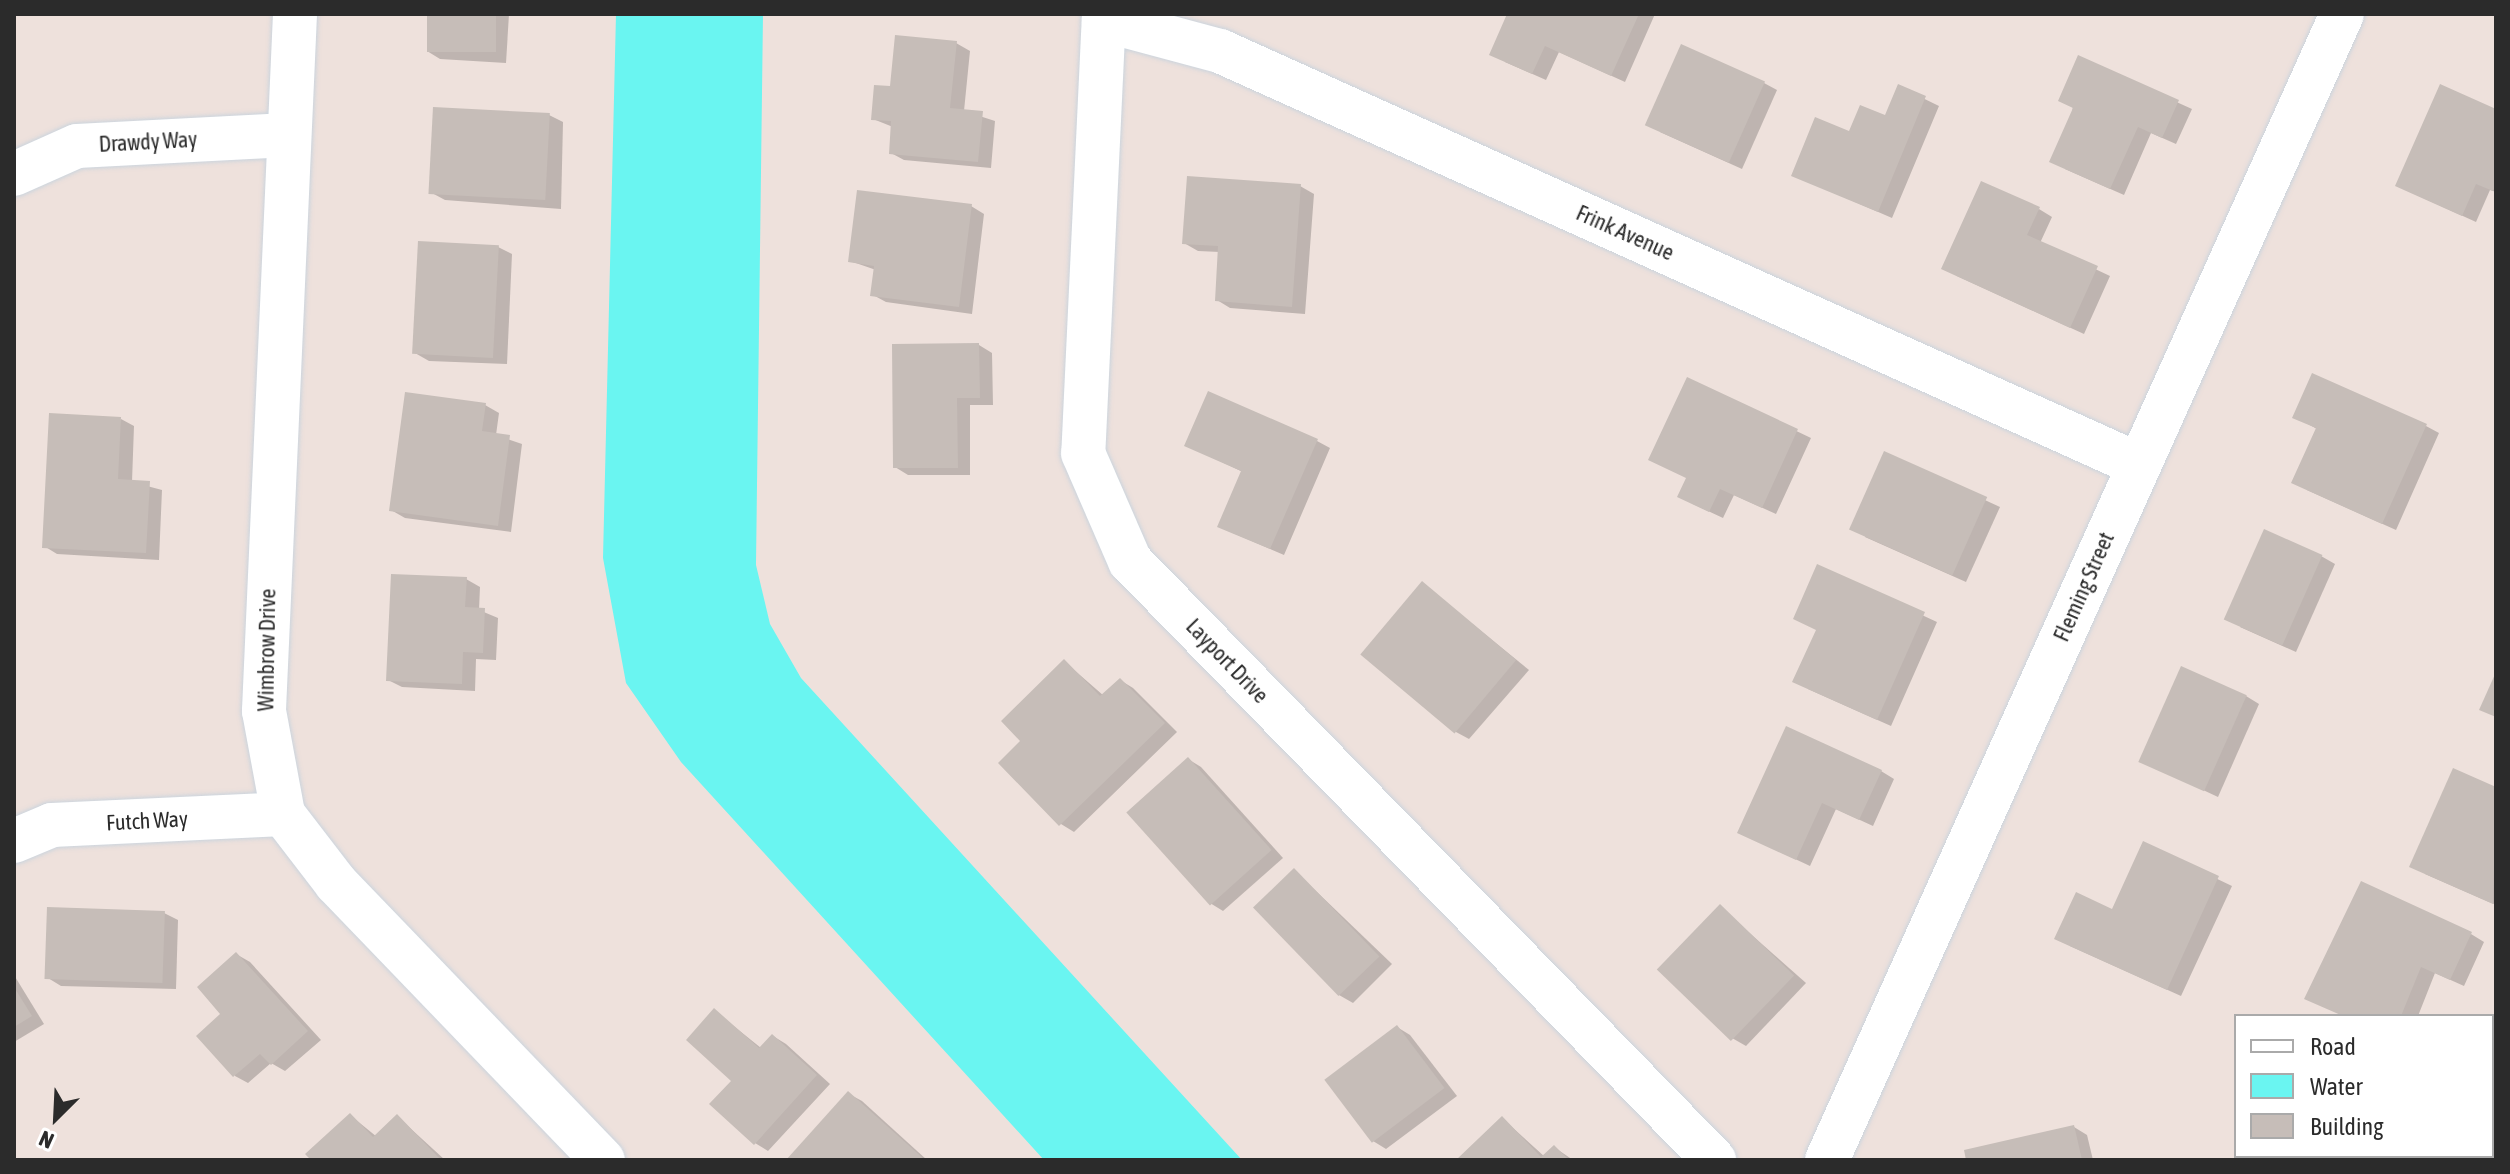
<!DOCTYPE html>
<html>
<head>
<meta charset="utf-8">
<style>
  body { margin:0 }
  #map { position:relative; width:2510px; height:1174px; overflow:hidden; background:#eee1dc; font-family:"Asap Condensed",sans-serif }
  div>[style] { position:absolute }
  .water>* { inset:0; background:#6af5f1 }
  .shadow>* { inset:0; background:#0003 }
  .building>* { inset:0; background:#c6bdb8; transform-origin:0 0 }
  .roads { filter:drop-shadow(0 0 2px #cbd4dd) drop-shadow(0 0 2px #cbd4dd) }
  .minor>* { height:44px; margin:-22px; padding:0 22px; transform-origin:22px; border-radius:22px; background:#fff }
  span { translate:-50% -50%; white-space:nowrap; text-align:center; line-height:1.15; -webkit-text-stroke:8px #fff; paint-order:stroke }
  .street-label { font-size:22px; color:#2b2b2b }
  .frame { position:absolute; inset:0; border:16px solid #2b2b2b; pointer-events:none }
  .legend { position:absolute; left:2234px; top:1014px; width:260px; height:144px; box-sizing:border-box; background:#fff; border:2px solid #aaa; margin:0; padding:10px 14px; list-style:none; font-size:24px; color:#2b2b2b }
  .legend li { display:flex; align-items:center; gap:16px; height:40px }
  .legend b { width:40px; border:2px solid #aaa }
  .north { position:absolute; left:16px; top:1078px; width:80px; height:80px; -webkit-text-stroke:6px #fff; paint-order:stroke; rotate:204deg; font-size:22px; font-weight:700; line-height:32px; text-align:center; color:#2b2b2b }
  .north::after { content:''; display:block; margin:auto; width:28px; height:36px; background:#2b2b2b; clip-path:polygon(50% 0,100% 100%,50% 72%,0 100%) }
</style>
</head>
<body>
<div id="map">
  <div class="water">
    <i style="clip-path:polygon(616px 14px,763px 14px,756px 565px,770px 624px,801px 678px,1242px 1160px,1044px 1160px,681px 762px,626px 683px,603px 558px)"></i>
  </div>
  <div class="shadow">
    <i style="clip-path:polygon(429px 14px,509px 14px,506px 63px,440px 59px,427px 51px)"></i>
    <i style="clip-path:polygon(1509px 14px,1655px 14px,1625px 82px,1559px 52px,1546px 80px,1505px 62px)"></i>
    <i style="clip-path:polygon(956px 43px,970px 51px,964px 111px,995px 121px,991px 168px,904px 160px,891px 153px,893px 127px,873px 119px,892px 88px)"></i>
    <i style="clip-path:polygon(2079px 58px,2192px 109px,2176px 144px,2151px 133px,2124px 195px,2065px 169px)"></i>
    <i style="clip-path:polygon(1764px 83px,1777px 90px,1742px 169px,1660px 132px)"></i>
    <i style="clip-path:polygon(1900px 87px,1939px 106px,1892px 218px,1793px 175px,1850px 133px,1887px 118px)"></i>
    <i style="clip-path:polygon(2496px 111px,2496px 192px,2490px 190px,2476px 222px,2397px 186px)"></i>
    <i style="clip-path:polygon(549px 115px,563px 122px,561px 209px,445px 200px,432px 193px)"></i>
    <i style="clip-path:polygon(1300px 186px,1314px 194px,1305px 314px,1230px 308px,1217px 300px,1220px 252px,1198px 251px,1184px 243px)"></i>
    <i style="clip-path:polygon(971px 206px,984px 214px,972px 314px,886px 302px,873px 295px,876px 270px,850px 261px)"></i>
    <i style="clip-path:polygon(2039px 209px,2052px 217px,2040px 243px,2110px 276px,2084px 334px,1957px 276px)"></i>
    <i style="clip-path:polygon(498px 247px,512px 254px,507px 364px,429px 361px,415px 353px)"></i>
    <i style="clip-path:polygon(979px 345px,992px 353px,993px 405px,970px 405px,970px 475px,908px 475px,895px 467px)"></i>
    <i style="clip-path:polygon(1688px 379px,1811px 438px,1776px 514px,1734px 495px,1723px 518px,1693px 504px,1688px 478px)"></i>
    <i style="clip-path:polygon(485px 405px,499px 413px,496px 435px,522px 444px,511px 532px,405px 518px,391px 510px)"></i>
    <i style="clip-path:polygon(121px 419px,134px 426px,132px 482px,162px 490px,159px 560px,57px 554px,44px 546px)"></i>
    <i style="clip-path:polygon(2308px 424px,2426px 426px,2439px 433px,2396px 530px,2307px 490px,2317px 429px)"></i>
    <i style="clip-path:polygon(1317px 441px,1330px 448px,1284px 555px,1233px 533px,1243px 472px,1186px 445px)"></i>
    <i style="clip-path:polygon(1885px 454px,2000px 507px,1966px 582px,1865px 537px)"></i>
    <i style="clip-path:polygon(2321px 556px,2335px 564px,2296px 652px,2240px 627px)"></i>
    <i style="clip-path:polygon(1818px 567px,1937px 622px,1891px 726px,1808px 689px,1818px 630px)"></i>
    <i style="clip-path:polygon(466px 579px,480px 587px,479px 610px,498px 618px,496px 660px,476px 659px,475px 691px,402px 687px,388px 680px)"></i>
    <i style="clip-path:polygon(1423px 584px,1529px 670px,1469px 739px,1456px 732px)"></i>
    <i style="clip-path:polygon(1065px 662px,1104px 696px,1120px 680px,1133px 688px,1177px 732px,1074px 832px,1061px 824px,1023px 741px)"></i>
    <i style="clip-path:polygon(2246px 696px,2259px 704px,2218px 797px,2141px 761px)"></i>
    <i style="clip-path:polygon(1188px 759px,1201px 767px,1283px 858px,1223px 911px,1210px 903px,1128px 812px)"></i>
    <i style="clip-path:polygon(1881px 771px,1894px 779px,1873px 826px,1836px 809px,1810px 866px,1740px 833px)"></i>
    <i style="clip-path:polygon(2454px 771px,2496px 789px,2496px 905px,2425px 874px)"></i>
    <i style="clip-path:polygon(2144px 844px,2232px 886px,2181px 996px,2070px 946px,2113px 912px)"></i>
    <i style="clip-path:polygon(1294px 870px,1392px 964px,1353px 1003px,1339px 995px)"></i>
    <i style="clip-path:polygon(1720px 907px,1806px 983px,1746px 1046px,1732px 1038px)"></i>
    <i style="clip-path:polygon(164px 913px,178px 920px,176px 989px,61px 986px,48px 978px)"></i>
    <i style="clip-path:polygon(2471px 934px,2484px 942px,2464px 986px,2435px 973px,2418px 1016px,2343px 1016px)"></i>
    <i style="clip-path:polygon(236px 954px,250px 962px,321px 1040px,285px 1071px,271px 1063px,248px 1083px,235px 1076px,223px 1014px)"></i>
    <i style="clip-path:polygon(14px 975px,44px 1024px,14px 1042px)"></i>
    <i style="clip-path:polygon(715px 1011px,761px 1048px,773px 1036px,786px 1044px,830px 1084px,768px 1151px,755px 1143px)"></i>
    <i style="clip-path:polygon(1397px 1027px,1410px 1035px,1457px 1096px,1386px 1149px,1373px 1141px)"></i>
    <i style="clip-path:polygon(849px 1094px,862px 1101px,927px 1160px,789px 1160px)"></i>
    <i style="clip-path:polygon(350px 1115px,377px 1137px,398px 1117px,445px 1160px,313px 1160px)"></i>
    <i style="clip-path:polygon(1502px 1118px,1545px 1157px,1554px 1147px,1573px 1160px,1459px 1160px)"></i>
    <i style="clip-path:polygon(2074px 1127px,2087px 1135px,2093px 1160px,1968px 1160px)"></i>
  </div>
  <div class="building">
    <i style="left:427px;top:14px;width:69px;height:38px"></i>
    <i style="clip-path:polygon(1507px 14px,1639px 14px,1611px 76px,1545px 46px,1532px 74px,1489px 55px)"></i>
    <i style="clip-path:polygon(895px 35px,957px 41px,950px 108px,983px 111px,978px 162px,889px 154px,891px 121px,871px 120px,874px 85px,890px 86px)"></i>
    <i style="left:1681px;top:44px;width:92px;height:89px;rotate:24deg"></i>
    <i style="clip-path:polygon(2078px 55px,2179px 100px,2162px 138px,2138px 127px,2110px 189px,2049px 162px,2073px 108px,2058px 101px)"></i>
    <i style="clip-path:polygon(1898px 84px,1926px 96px,1878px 212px,1791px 176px,1815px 117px,1849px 131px,1860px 105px,1885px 115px)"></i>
    <i style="clip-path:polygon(2440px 84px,2496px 109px,2496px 184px,2493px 191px,2476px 184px,2462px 216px,2395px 186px)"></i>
    <i style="left:433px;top:107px;width:117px;height:87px;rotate:3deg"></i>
    <i style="clip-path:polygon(1187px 176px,1301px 184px,1292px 307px,1215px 301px,1218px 246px,1182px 244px)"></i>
    <i style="clip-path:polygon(1981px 181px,2040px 207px,2027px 235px,2098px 266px,2070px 328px,1941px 269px)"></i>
    <i style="clip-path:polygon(857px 190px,972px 204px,959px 307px,870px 296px,874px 266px,848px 262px)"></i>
    <i style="left:418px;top:241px;width:81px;height:113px;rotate:3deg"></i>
    <i style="clip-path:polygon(979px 343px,980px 398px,957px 398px,958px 468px,893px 468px,892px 344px)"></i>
    <i style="clip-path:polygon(2312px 373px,2427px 424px,2382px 524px,2291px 483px,2316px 428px,2292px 418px)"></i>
    <i style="clip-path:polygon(1687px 377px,1798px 429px,1762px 508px,1720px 489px,1709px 512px,1677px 497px,1686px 478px,1648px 460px)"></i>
    <i style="clip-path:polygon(1208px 391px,1318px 439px,1270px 549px,1217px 527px,1241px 471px,1184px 446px)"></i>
    <i style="clip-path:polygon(405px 392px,486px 403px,482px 431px,510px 435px,498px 526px,389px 511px)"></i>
    <i style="clip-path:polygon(49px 413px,121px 417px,118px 479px,150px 481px,146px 553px,42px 548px)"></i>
    <i style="left:1884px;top:451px;width:113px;height:86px;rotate:24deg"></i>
    <i style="left:2264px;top:529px;width:64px;height:99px;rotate:24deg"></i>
    <i style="clip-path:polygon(1817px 564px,1925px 612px,1877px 720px,1792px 682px,1816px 630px,1793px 619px)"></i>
    <i style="clip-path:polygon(391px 574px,467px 577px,465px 607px,485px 608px,483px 653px,463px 652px,462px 684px,386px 681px)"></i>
    <i style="left:1422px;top:581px;width:123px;height:96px;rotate:40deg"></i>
    <i style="clip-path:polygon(1064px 659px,1100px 696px,1120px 678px,1165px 723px,1059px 826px,998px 763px,1020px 741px,1001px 721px)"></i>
    <i style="left:2181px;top:666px;width:72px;height:105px;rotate:24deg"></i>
    <i style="clip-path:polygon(2496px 672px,2496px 717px,2479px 710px)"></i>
    <i style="clip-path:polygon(1786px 726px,1882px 770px,1859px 820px,1822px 803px,1796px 860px,1737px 833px)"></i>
    <i style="left:1188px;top:757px;width:125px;height:83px;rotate:48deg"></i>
    <i style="clip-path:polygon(2453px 768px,2496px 787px,2493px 904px,2409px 867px)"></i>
    <i style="clip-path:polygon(2143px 841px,2219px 876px,2167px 990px,2054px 939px,2076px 892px,2112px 909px)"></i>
    <i style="left:1294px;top:868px;width:123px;height:57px;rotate:46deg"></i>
    <i style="clip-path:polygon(2361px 881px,2472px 932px,2450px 980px,2421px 967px,2401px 1016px,2343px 1016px,2304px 999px)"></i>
    <i style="left:1720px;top:904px;width:103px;height:91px;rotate:44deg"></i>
    <i style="left:47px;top:907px;width:118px;height:72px;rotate:2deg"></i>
    <i style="clip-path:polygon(236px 952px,308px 1031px,271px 1065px,260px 1054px,233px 1077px,196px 1036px,220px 1014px,197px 987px)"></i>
    <i style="clip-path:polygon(14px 987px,32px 1016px,14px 1027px)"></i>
    <i style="clip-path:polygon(714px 1008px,759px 1048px,772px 1034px,817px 1075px,754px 1145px,709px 1104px,731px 1081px,686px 1040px)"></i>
    <i style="left:1397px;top:1025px;width:79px;height:91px;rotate:53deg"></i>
    <i style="clip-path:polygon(848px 1091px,925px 1160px,786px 1160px)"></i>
    <i style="clip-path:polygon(350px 1113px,373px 1137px,397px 1114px,441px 1160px,311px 1160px,305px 1154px)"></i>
    <i style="clip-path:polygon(1502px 1116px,1541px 1157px,1554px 1145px,1569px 1160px,1456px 1160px)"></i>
    <i style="clip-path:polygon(2074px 1125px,2082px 1160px,1966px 1160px,1964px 1150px)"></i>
  </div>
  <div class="roads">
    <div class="minor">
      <i style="left:295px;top:14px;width:698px;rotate:92.55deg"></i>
      <i style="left:264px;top:711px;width:105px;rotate:79.5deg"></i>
      <i style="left:283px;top:814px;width:87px;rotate:52.5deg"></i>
      <i style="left:336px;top:883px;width:385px;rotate:46.1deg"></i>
      <i style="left:1104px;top:14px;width:440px;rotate:92.7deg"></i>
      <i style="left:1083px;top:453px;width:118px;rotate:66.5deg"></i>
      <i style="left:1130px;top:561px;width:837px;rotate:45.73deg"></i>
      <i style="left:1104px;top:20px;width:120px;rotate:15deg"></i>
      <i style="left:1220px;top:51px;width:1008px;rotate:24.25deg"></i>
      <i style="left:14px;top:174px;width:69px;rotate:-24deg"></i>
      <i style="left:77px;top:146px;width:211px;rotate:-3deg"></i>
      <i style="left:14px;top:841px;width:41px;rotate:-22.8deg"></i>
      <i style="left:52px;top:825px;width:231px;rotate:-2.7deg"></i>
      <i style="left:1827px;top:1160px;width:1256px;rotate:-65.8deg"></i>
      <i style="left:2495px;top:1160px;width:3px;rotate:-72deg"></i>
    </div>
  </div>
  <div class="street-label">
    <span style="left:148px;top:142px;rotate:-3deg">Drawdy Way</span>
    <span style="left:1625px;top:233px;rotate:24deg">Frink Avenue</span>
    <span style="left:2084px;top:587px;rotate:-66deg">Fleming Street</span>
    <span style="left:267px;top:650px;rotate:-89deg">Wimbrow Drive</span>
    <span style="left:1227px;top:661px;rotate:46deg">Layport Drive</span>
    <span style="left:147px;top:821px;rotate:-3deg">Futch Way</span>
  </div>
  <div class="frame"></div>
  <ul class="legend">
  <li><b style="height:10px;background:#fff"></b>Road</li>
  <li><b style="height:22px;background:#6af5f1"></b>Water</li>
  <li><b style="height:22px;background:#c6bdb8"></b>Building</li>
  </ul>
  <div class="north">N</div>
</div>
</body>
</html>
